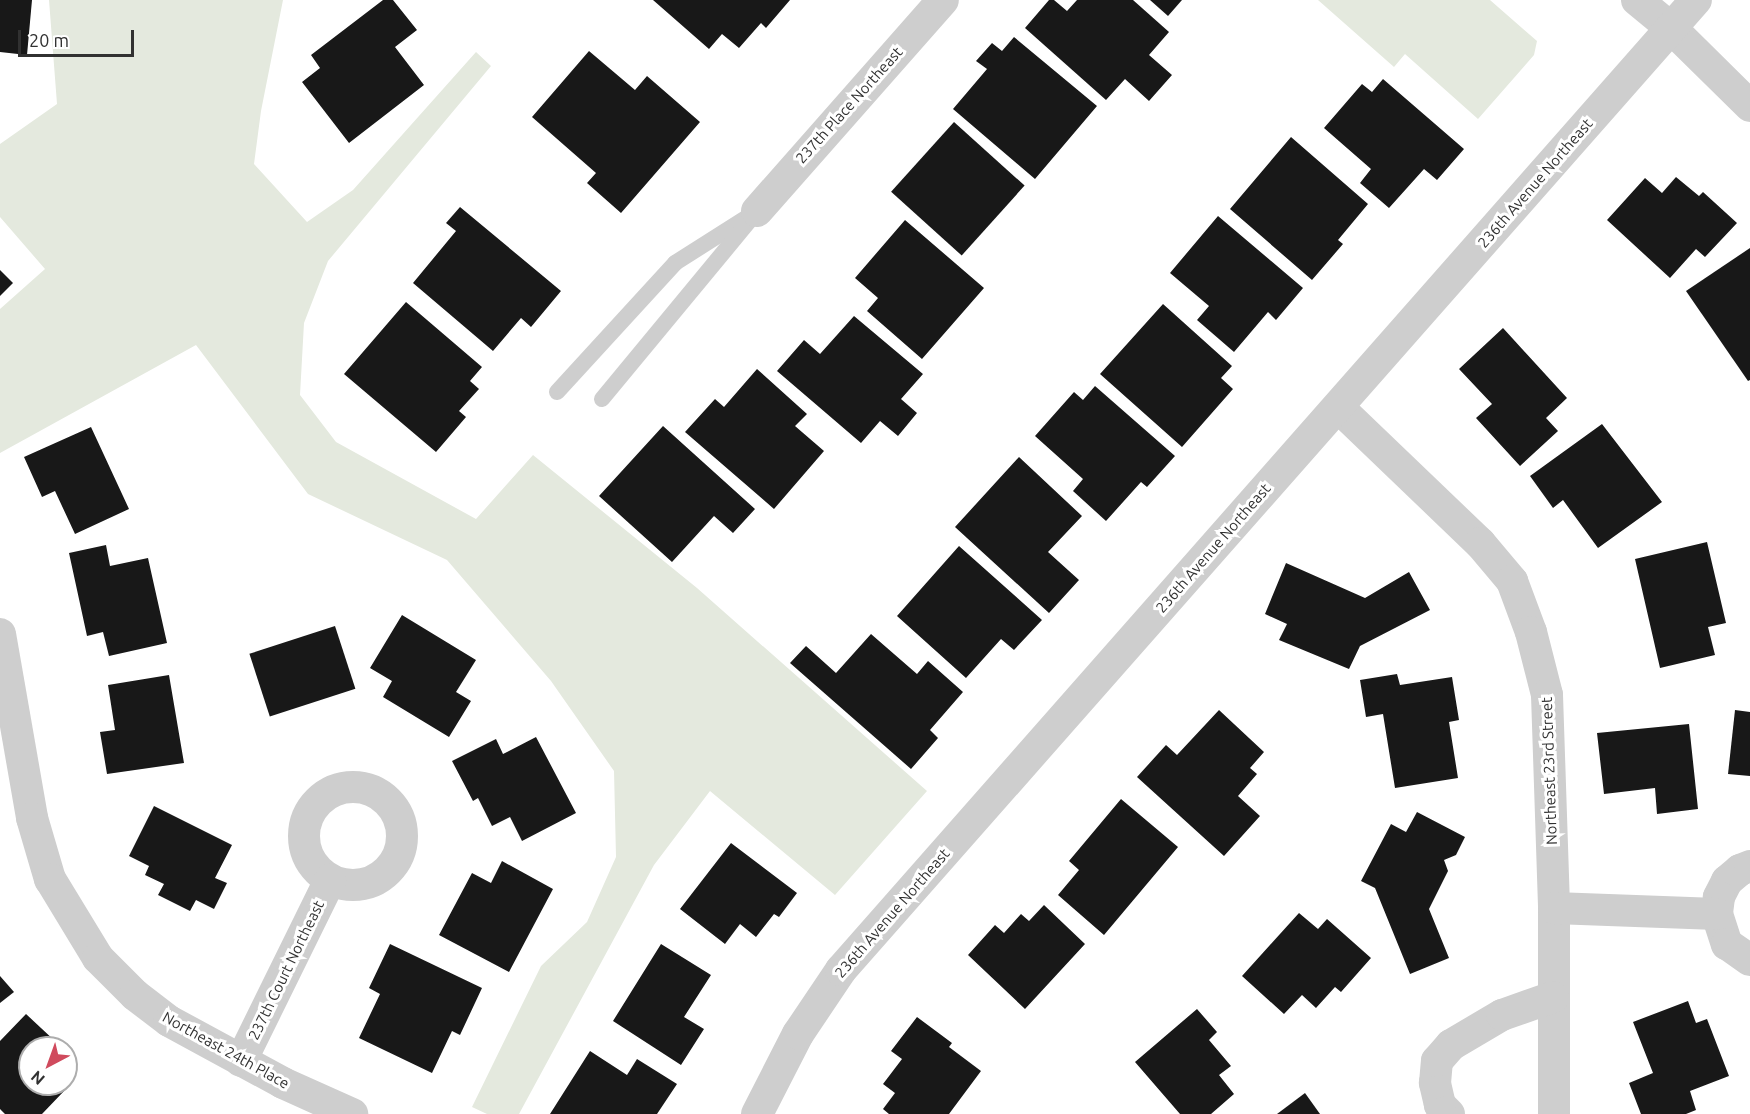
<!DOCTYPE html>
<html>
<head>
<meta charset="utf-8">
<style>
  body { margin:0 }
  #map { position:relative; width:1750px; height:1114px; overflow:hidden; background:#fff; font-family:Ubuntu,sans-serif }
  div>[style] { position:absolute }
  .green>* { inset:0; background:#e4e9de }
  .building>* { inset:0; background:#181818; transform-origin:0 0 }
  .service>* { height:16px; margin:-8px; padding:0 8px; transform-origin:8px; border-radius:8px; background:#cecece }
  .minor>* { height:32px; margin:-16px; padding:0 16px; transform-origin:16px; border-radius:16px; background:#cecece }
  .minor>.ring { margin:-16px; padding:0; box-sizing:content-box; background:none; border:32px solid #cecece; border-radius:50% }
  span { translate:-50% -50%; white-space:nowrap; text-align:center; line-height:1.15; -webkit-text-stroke:6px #fff; paint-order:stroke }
  .street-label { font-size:15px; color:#313131 }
  .north { position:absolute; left:18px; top:1036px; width:60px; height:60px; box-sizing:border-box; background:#fff; border:2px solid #adadad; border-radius:50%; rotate:221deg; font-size:16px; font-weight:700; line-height:24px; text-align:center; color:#313131 }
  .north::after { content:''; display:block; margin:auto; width:21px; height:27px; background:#d04a5d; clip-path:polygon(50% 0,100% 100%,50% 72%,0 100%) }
  .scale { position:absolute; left:18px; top:30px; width:116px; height:27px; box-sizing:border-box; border:3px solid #313131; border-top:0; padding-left:8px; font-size:18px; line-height:21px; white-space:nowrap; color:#313131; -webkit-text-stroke:4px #fff; paint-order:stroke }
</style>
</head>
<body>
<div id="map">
  <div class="green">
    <i style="clip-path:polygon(49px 0,283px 0,261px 111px,254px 164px,307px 222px,353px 190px,476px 52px,491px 66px,328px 261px,304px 323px,300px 395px,336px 442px,476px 519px,533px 455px,697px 588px,927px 791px,835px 895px,710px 791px,654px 865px,519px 1114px,487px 1114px,472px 1107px,541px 966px,587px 922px,616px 857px,614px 771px,551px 681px,447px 560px,308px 494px,196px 345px,0 453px,0 309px,45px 269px,0 217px,0 144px,57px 104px)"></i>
    <i style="clip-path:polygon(1318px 0,1490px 0,1537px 41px,1534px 55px,1478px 119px,1405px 54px,1394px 67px)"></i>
  </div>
  <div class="building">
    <i style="clip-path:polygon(0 0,32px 0,27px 55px,0 52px)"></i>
    <i style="clip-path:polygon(383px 0,393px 0,417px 30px,395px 47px,424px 85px,349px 143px,302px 82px,320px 68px,311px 55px)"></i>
    <i style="clip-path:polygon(653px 0,790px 0,766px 28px,761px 23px,739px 48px,722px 34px,709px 49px)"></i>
    <i style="clip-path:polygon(1049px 0,1054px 0,1067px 11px,1077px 0,1133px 0,1169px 32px,1149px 55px,1172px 75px,1149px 101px,1125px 79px,1106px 100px,1025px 28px)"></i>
    <i style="clip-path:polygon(1150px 0,1182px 0,1168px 16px)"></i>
    <i style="clip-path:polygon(1014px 37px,1097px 106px,1035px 179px,953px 109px,987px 69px,976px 61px,992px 43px,1002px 51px)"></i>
    <i style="clip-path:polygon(589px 51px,635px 90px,647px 76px,700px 122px,621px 213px,587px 183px,596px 173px,532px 117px)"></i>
    <i style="clip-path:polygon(1383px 79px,1464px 149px,1437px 180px,1424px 169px,1389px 208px,1360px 183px,1371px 169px,1324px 128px,1362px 84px,1372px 92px)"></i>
    <i style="left:954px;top:122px;width:95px;height:94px;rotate:42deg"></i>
    <i style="clip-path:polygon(1291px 137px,1368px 204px,1338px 240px,1343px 244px,1312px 280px,1230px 209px)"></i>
    <i style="clip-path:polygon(1676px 177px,1699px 196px,1703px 192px,1737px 223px,1705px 257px,1696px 249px,1670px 278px,1607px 220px,1645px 178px,1662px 193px)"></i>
    <i style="clip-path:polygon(460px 207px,561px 291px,531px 327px,521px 318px,493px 351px,413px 283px,456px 231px,446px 223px)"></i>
    <i style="clip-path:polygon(1218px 216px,1303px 288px,1276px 320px,1268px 312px,1234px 352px,1197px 320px,1209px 306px,1170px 273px)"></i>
    <i style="clip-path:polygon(905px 220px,984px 288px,922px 359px,867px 311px,878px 298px,855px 278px)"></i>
    <i style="clip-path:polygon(1750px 248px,1750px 380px,1748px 381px,1686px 291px)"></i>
    <i style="clip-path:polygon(0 270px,13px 283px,0 296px)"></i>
    <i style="clip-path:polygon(406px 302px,482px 367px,470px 381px,479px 389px,459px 411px,466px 417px,436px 452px,344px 374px)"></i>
    <i style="clip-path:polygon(1163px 304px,1232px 366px,1221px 378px,1233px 389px,1182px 447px,1100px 374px)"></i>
    <i style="clip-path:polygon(854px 316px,923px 374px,901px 399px,917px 413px,898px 436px,880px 421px,861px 443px,777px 371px,804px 340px,820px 354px)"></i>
    <i style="clip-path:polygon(1503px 328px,1567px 398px,1546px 418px,1558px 431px,1520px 466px,1476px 418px,1492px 404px,1459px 369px)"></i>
    <i style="clip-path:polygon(757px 369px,807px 414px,795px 426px,824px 451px,774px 509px,685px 432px,715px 399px,724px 407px)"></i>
    <i style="clip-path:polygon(1095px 386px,1175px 456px,1147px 487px,1141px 482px,1106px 521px,1073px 491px,1083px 479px,1035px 436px,1074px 392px,1083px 400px)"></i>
    <i style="clip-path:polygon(1602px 424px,1662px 502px,1598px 548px,1563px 500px,1553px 508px,1530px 476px)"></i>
    <i style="clip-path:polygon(663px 426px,755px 509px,733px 533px,714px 516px,672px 562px,599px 496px)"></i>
    <i style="clip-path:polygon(91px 427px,129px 509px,75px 534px,55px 491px,42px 497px,24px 457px)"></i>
    <i style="clip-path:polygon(1019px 457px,1082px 516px,1048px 552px,1079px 580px,1049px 613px,955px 527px)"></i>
    <i style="clip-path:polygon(1707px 542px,1726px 623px,1708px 627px,1715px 655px,1660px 668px,1635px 559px)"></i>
    <i style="clip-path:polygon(106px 545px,110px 566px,148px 558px,167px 643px,109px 656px,103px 632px,87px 636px,69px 553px)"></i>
    <i style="clip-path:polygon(959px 546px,1042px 620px,1014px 650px,1001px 639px,966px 678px,897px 616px)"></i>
    <i style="clip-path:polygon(1286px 563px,1365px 598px,1409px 572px,1430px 610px,1360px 646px,1349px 669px,1279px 640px,1287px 624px,1265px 614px)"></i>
    <i style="clip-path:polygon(402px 615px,476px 660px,456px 692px,471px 701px,449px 737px,383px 697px,392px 681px,370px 668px)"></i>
    <i style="left:335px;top:626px;width:66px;height:90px;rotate:72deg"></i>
    <i style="clip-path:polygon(871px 634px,917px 674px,928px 661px,963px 692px,930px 730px,938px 738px,911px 769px,790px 663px,806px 646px,836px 673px)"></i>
    <i style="clip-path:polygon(1397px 674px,1400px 685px,1452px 677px,1459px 720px,1449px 722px,1458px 778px,1395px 788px,1383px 714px,1366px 717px,1360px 680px)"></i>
    <i style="clip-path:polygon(169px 675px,184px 763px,107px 774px,100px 732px,115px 730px,108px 685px)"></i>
    <i style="clip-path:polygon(1219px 710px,1264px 752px,1250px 768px,1257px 774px,1238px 796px,1260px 816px,1224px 856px,1137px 777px,1166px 745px,1177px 755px)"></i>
    <i style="clip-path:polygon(1735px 710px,1750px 712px,1750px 776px,1728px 774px)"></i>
    <i style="clip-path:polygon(1689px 724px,1698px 809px,1657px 814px,1655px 788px,1604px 794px,1597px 733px)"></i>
    <i style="clip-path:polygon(536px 737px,576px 813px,522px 841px,510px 817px,492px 826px,478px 798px,473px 801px,452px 761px,496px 739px,503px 754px)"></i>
    <i style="clip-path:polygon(1121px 799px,1178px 847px,1104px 935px,1058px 895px,1079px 870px,1069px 861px)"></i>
    <i style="clip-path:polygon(154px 806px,232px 845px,215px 878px,227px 883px,214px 909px,196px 900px,190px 911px,158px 895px,164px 884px,145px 875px,149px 866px,129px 856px)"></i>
    <i style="clip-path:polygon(1417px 812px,1465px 837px,1456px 855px,1444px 860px,1448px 871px,1429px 909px,1449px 958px,1410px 974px,1375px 888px,1361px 881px,1391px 824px,1406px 832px)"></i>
    <i style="clip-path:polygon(731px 843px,797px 893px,779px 917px,774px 914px,756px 937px,740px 924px,725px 944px,680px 909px)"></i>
    <i style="clip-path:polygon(502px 861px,553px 889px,509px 972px,439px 935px,472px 873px,491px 883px)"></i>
    <i style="clip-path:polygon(1044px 905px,1085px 944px,1025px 1009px,968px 955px,995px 925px,1004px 933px,1021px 914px,1029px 921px)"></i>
    <i style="clip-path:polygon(1299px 913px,1318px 929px,1327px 919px,1371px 958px,1341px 992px,1335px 987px,1316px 1008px,1302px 995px,1284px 1014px,1242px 976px)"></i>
    <i style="clip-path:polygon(390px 944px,482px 988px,460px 1035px,452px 1031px,432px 1073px,359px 1038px,380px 994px,369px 988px)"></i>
    <i style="clip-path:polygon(661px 944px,711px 975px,684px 1017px,704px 1029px,681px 1065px,613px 1021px)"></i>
    <i style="clip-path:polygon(0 976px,14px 992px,0 1003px)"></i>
    <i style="clip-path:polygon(1688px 1001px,1696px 1023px,1707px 1019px,1729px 1076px,1690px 1091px,1696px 1110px,1686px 1114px,1641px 1114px,1629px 1083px,1653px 1073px,1633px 1022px)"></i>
    <i style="clip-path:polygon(1197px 1009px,1217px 1032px,1209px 1040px,1231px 1066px,1219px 1075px,1234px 1094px,1211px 1114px,1180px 1114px,1135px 1062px)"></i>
    <i style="clip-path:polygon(26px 1014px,56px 1042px,50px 1048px,30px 1048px,30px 1084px,58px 1084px,65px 1090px,42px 1114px,5px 1114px,0 1109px,0 1041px)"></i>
    <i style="clip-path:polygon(917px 1017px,952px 1043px,949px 1047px,981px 1071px,949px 1114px,889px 1114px,883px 1109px,895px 1093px,883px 1084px,902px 1059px,891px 1051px)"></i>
    <i style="clip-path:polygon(590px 1051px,627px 1075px,637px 1059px,677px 1084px,657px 1114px,550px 1114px)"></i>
    <i style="clip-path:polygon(1305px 1093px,1320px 1114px,1277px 1114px)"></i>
  </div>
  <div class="service">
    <i style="left:557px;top:392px;width:175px;rotate:-47.5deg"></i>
    <i style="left:675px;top:263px;width:97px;rotate:-32.4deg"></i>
    <i style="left:602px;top:399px;width:231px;rotate:-50.4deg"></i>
  </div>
  <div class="minor">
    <i style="left:1637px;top:0;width:44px;rotate:39.5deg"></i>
    <i style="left:1671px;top:28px;width:111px;rotate:44.6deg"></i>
    <i style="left:757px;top:211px;width:281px;rotate:-48.6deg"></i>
    <i style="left:1338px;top:407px;width:197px;rotate:43.8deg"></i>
    <i style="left:1480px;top:543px;width:50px;rotate:49.9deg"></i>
    <i style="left:1512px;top:581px;width:54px;rotate:69.6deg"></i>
    <i style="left:1531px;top:632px;width:65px;rotate:75.7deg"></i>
    <i style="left:1547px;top:695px;width:213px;rotate:88.1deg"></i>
    <i style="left:1554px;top:908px;width:206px;rotate:90deg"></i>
    <i style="left:0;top:634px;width:187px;rotate:80.1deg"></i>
    <i style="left:32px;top:818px;width:64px;rotate:73.6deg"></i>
    <i style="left:50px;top:879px;width:92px;rotate:58.7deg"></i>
    <i style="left:98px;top:958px;width:52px;rotate:45deg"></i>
    <i style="left:135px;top:995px;width:43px;rotate:37.4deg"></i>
    <i style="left:169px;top:1021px;width:130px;rotate:28.5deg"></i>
    <i style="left:283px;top:1083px;width:76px;rotate:24.2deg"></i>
    <i class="ring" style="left:304px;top:787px;width:66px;height:66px"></i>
    <i style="left:1750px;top:866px;width:11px;rotate:158deg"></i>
    <i style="left:1740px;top:870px;width:17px;rotate:140deg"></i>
    <i style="left:1727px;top:881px;width:18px;rotate:117deg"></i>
    <i style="left:1719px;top:897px;width:17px;rotate:97deg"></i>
    <i style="left:1717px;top:914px;width:32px;rotate:72deg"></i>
    <i style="left:1727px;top:944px;width:28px;rotate:35deg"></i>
    <i style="left:1554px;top:908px;width:163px;rotate:2.1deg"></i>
    <i style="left:241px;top:1061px;width:202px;rotate:-63.8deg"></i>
    <i style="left:757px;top:1114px;width:90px;rotate:-62.9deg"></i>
    <i style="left:798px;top:1034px;width:77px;rotate:-56.1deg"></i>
    <i style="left:841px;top:970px;width:1293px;rotate:-48.61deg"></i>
    <i style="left:1449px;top:1114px;width:13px;rotate:-135deg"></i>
    <i style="left:1440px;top:1105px;width:23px;rotate:-103deg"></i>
    <i style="left:1435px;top:1083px;width:22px;rotate:-85deg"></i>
    <i style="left:1437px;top:1061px;width:21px;rotate:-49deg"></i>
    <i style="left:1451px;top:1045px;width:59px;rotate:-30.5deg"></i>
    <i style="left:1502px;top:1015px;width:54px;rotate:-19.4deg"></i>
  </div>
  <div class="street-label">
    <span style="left:849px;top:105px;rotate:-48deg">237th Place Northeast</span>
    <span style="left:1535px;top:183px;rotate:-49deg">236th Avenue Northeast</span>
    <span style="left:1213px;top:548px;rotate:-49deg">236th Avenue Northeast</span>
    <span style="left:1549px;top:771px;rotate:-92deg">Northeast 23rd Street</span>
    <span style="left:892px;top:913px;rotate:-49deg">236th Avenue Northeast</span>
    <span style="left:286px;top:970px;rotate:-64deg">237th Court Northeast</span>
    <span style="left:226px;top:1050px;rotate:29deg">Northeast 24th Place</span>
  </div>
  <div class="north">N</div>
  <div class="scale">20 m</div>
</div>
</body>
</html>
